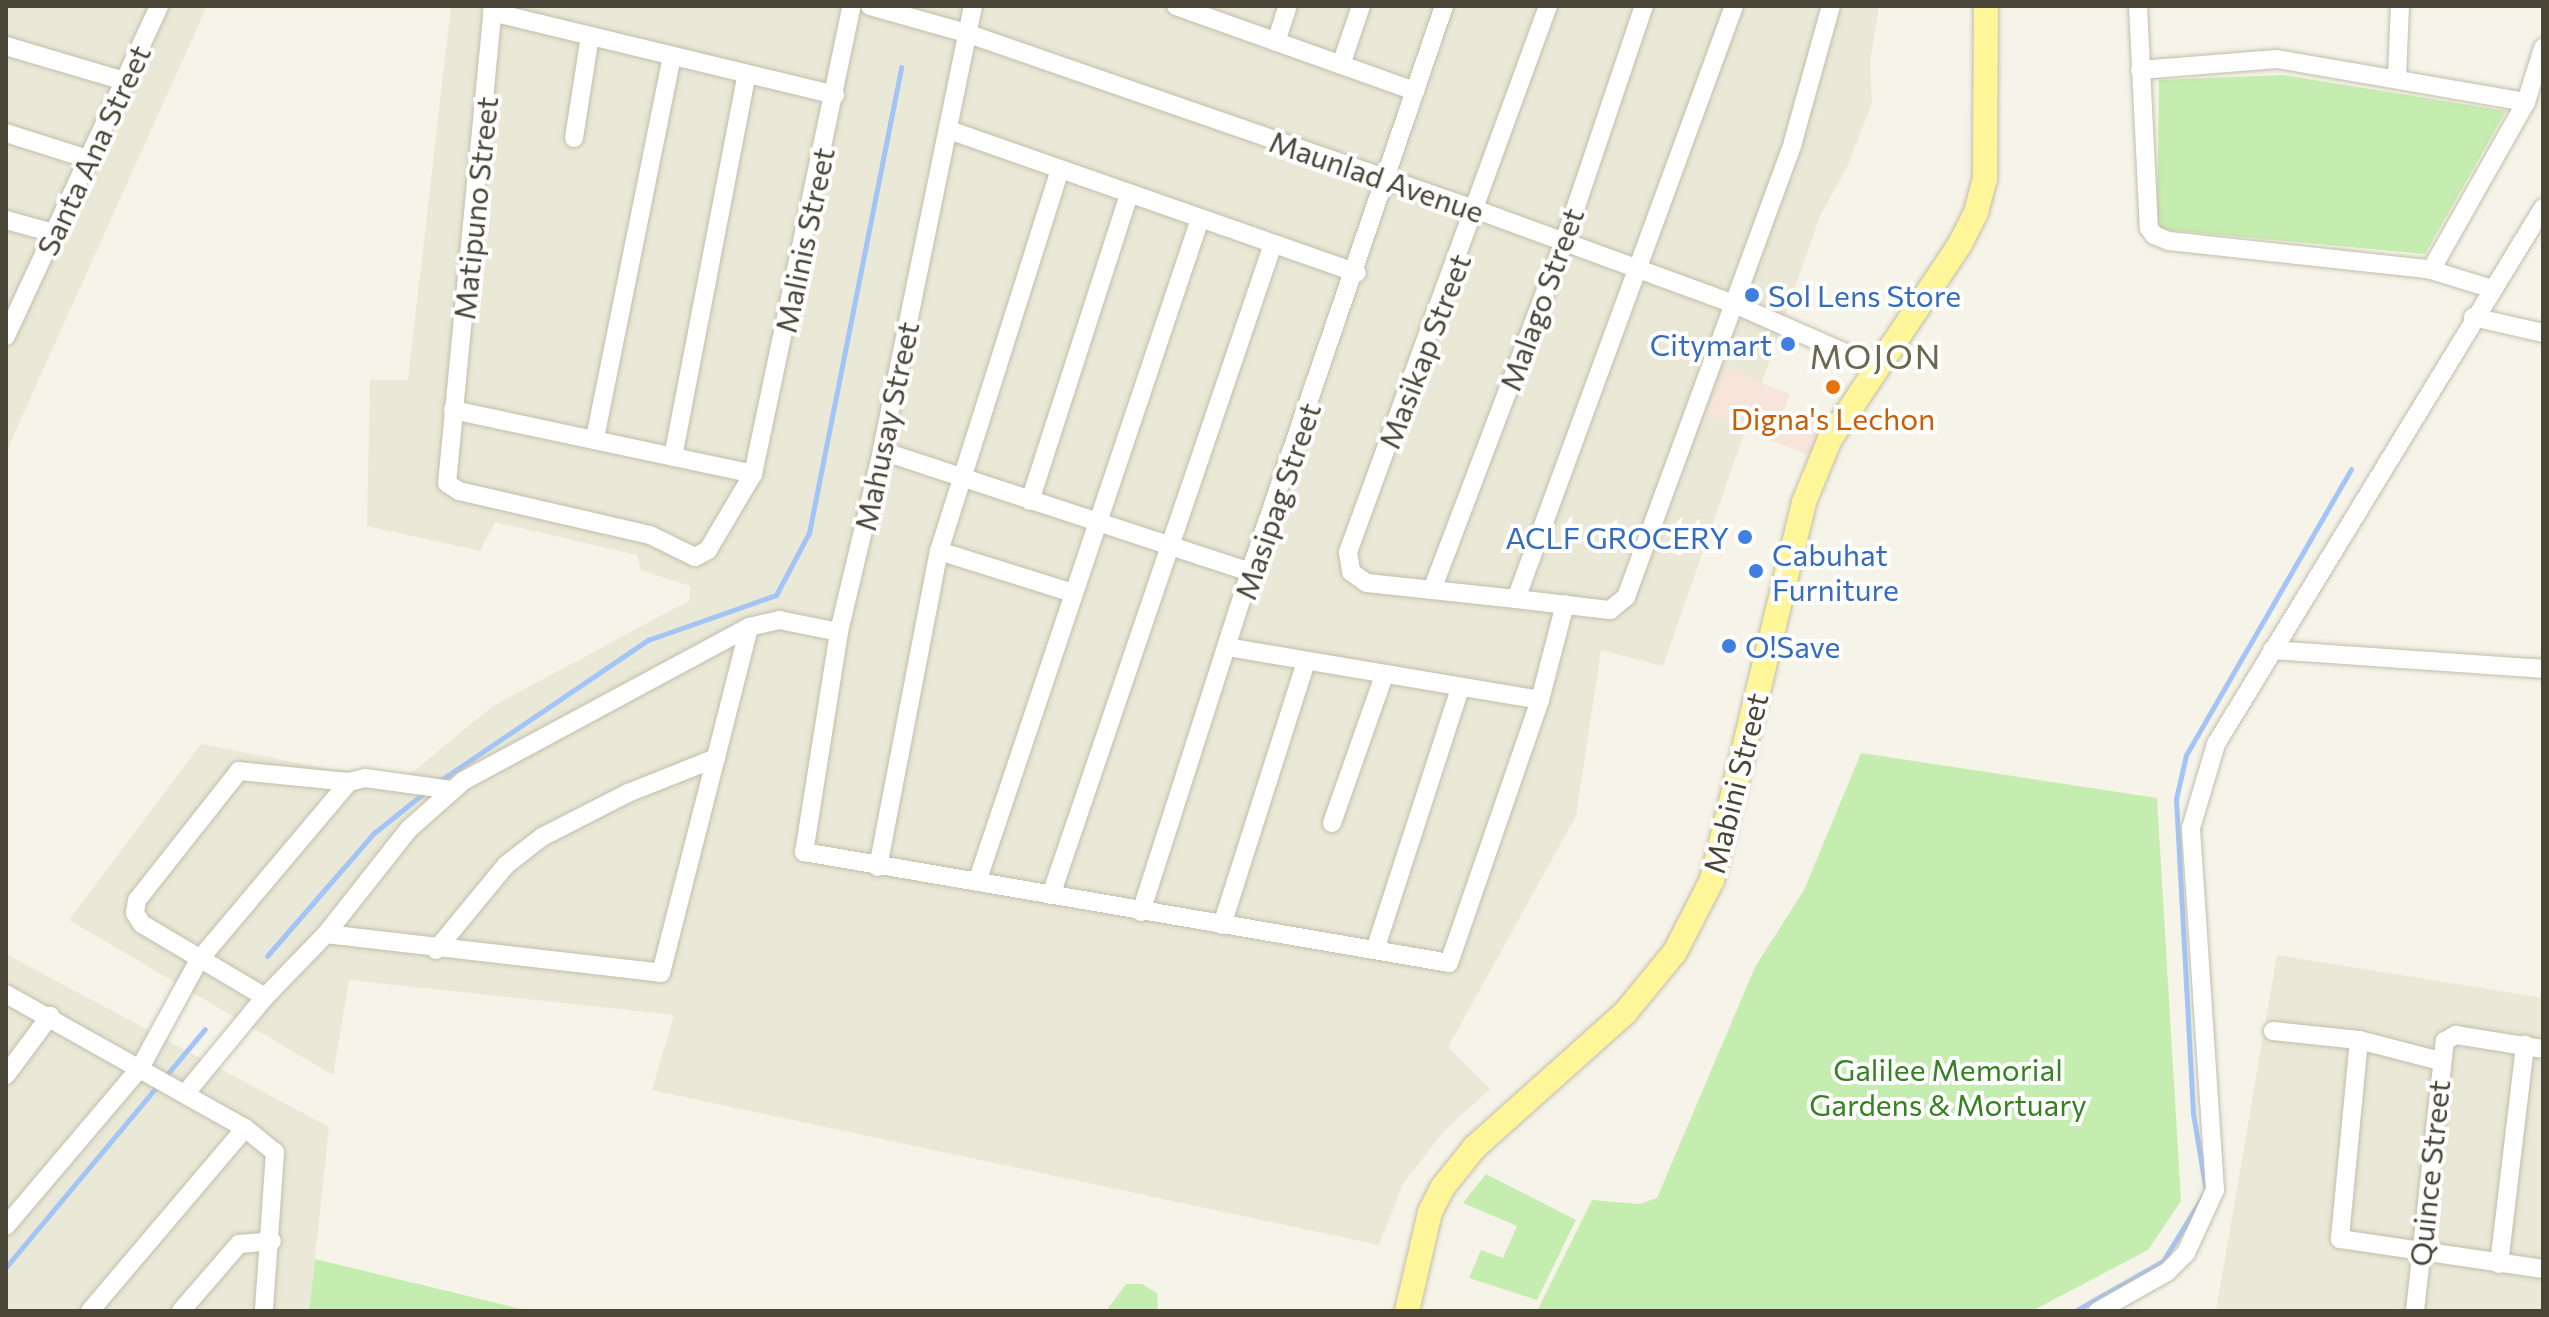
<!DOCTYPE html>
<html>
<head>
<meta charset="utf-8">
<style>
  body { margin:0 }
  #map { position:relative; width:2549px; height:1317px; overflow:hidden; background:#f6f4e9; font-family:Commissioner,sans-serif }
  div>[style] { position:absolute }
  .residential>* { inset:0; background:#eae8d7 }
  .medical>* { inset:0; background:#f7e5dc }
  .green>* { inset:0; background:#c5edaf }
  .stream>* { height:5px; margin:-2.5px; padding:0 2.5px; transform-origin:2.5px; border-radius:2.5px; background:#a2c4f6 }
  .roads { filter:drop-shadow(0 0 2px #c2beab) drop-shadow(0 0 2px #c2beab) }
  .minor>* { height:18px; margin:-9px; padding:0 9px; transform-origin:9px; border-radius:9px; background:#fff }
  .major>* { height:24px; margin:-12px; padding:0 12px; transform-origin:12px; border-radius:12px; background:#fff599 }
  .dots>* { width:22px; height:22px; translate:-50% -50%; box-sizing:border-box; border:4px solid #fff; border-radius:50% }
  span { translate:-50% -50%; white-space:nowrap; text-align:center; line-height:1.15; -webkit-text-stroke:8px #fff; paint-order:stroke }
  .street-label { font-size:30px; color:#4a4637 }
  .shop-label { font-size:30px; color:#366cbe }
  .left { translate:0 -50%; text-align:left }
  .right { translate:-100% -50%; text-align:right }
  .food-label { font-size:30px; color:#c56008 }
  .park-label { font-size:30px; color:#368124 }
  .quarter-label { font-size:34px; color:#6e674d; letter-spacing:2px }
  .frame { position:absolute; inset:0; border:8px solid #4a4637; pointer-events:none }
</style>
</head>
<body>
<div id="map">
  <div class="residential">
    <i style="clip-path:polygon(6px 6px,207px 6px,6px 452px)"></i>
    <i style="clip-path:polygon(451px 6px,1879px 6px,1870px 61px,1872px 103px,1847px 167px,1820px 216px,1663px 666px,1601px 650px,1576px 816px,1448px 1047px,1490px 1089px,1444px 1131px,1403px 1184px,1379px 1245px,652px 1090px,674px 1015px,349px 980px,333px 1075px,69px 920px,201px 744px,329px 769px,409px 775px,493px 706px,690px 600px,690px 586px,641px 570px,637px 555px,495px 522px,480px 551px,367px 526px,370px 380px,408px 380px)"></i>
    <i style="clip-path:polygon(6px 954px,329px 1127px,309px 1311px,6px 1311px)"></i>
    <i style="clip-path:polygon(2277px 955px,2543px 998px,2543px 1311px,2216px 1311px)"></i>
  </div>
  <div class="medical">
    <i style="clip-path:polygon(1726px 368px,1790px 394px,1784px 411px,1823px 426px,1811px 456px,1707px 415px)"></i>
  </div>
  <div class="green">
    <i style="clip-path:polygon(2283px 75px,2506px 111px,2425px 254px,2157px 229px,2159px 80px)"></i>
    <i style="clip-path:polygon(1861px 753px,2157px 798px,2181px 1201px,2148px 1250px,2032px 1311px,1537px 1311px,1592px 1200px,1639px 1204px,1657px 1198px,1755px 967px,1804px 890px)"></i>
    <i style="clip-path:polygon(1486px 1174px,1576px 1220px,1537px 1300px,1469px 1278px,1481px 1250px,1503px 1258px,1517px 1226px,1463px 1203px)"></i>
    <i style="clip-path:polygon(315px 1259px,530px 1311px,309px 1311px)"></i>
    <i style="clip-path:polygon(1126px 1284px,1142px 1284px,1157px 1293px,1158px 1311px,1106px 1311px)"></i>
  </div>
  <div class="stream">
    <i style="left:438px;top:782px;width:254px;rotate:-34.1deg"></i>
    <i style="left:648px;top:640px;width:136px;rotate:-19.4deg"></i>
    <i style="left:776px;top:595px;width:70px;rotate:-62deg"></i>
    <i style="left:809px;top:533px;width:475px;rotate:-78.8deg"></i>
    <i style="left:267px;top:956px;width:163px;rotate:-49deg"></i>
    <i style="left:374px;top:833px;width:64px;rotate:-38.7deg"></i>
    <i style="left:6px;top:1267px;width:310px;rotate:-50.1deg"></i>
    <i style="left:2075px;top:1311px;width:101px;rotate:-29.6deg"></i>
    <i style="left:2163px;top:1261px;width:82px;rotate:-58.4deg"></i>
    <i style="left:2206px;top:1191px;width:79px;rotate:-99.5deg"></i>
    <i style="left:2193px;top:1113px;width:314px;rotate:-93.1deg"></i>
    <i style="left:2176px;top:799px;width:45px;rotate:-77.2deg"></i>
    <i style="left:2186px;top:755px;width:330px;rotate:-60deg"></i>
  </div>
  <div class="roads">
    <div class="minor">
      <i style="left:493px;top:6px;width:479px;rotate:95.5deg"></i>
      <i style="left:447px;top:483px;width:14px;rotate:34deg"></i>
      <i style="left:459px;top:491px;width:196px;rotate:13deg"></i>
      <i style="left:650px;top:535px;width:50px;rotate:26.1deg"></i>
      <i style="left:695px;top:557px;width:15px;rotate:-28deg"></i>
      <i style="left:708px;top:550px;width:88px;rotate:-59.4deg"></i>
      <i style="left:753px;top:474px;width:478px;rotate:-78.1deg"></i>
      <i style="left:870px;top:6px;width:100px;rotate:15.7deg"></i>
      <i style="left:966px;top:33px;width:541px;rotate:19.11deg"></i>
      <i style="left:1477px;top:210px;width:274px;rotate:20.1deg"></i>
      <i style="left:1734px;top:304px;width:154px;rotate:23.7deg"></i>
      <i style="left:973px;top:6px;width:454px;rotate:101.6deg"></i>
      <i style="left:882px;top:451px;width:186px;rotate:103.4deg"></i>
      <i style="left:839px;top:632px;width:223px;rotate:99deg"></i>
      <i style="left:804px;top:852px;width:654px;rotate:9.76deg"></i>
      <i style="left:1449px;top:963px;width:278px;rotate:-70.9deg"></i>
      <i style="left:1540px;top:700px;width:99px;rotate:-75.4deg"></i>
      <i style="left:1176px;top:6px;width:254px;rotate:19.6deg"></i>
      <i style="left:1548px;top:6px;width:581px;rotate:110.12deg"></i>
      <i style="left:1348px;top:552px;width:20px;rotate:81deg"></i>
      <i style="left:1351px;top:572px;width:19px;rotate:35deg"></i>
      <i style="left:1367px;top:583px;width:150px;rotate:6.1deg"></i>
      <i style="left:1516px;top:599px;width:632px;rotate:-69.82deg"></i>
      <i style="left:2138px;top:6px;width:222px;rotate:87.2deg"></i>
      <i style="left:2149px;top:228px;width:9px;rotate:54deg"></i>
      <i style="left:2154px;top:235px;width:16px;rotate:22deg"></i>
      <i style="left:2169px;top:241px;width:259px;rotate:6.2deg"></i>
      <i style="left:2426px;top:269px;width:5px;rotate:11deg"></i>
      <i style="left:2431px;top:270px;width:193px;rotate:-60.5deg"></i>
      <i style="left:2526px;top:102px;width:57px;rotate:-72.5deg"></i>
      <i style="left:492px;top:12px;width:353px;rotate:13.6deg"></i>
      <i style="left:1276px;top:42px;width:38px;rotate:-72deg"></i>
      <i style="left:6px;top:46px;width:123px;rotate:16.5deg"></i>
      <i style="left:1341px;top:65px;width:62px;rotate:-71.3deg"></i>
      <i style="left:2140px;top:70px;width:137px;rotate:-4.6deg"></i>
      <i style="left:2277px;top:59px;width:253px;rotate:9.8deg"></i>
      <i style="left:2397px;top:77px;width:71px;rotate:-87.6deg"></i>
      <i style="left:949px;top:130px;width:432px;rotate:19.3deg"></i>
      <i style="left:6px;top:133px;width:86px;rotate:17.6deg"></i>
      <i style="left:574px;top:138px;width:103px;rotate:-81.1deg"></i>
      <i style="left:6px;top:220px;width:50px;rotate:15.2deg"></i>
      <i style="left:2431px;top:270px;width:64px;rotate:17.3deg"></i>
      <i style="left:2473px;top:317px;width:72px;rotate:12.9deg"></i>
      <i style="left:6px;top:336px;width:364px;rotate:-65.1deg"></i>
      <i style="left:453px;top:410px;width:307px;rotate:12deg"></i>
      <i style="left:595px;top:438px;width:390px;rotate:-78.6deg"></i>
      <i style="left:882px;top:451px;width:387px;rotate:18.2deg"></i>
      <i style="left:673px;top:457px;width:390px;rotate:-79.1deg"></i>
      <i style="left:1030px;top:501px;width:323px;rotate:-72.1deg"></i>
      <i style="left:939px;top:551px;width:140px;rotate:17.4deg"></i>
      <i style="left:1432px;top:590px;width:372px;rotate:-69.2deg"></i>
      <i style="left:1564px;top:242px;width:249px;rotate:-71.3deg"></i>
      <i style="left:1516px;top:599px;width:95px;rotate:6.7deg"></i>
      <i style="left:1610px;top:610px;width:21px;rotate:-39deg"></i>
      <i style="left:1626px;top:597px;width:485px;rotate:-69.8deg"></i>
      <i style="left:1793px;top:142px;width:141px;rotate:-74.4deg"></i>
      <i style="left:1227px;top:647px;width:317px;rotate:9.6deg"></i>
      <i style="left:2272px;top:650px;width:272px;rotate:4deg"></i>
      <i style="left:349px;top:782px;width:111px;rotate:-174.3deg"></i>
      <i style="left:239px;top:771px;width:164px;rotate:128.3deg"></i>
      <i style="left:137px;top:900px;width:13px;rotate:99deg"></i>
      <i style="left:135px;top:913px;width:13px;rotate:58deg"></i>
      <i style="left:142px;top:924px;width:143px;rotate:30.7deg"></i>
      <i style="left:265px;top:997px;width:88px;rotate:-45.9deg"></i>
      <i style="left:326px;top:934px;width:134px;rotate:-51.7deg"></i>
      <i style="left:409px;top:829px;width:72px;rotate:-41.6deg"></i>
      <i style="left:463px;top:781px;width:325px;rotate:-28.3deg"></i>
      <i style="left:749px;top:627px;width:31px;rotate:-13deg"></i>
      <i style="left:779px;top:620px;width:61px;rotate:11.3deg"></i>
      <i style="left:1332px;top:823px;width:157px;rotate:-70.6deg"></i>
      <i style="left:878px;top:867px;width:322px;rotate:-79.1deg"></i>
      <i style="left:939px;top:551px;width:400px;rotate:-72.4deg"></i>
      <i style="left:977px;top:882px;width:699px;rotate:-71.41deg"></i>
      <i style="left:1051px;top:895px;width:688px;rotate:-71.17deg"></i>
      <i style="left:1141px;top:912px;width:357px;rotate:-72.2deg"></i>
      <i style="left:1250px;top:572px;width:598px;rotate:-71.08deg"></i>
      <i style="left:1222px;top:925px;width:277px;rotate:-72.3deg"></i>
      <i style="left:326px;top:934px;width:337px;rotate:6.6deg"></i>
      <i style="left:661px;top:973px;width:357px;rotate:-75.7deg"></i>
      <i style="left:436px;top:950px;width:110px;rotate:-50.5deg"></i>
      <i style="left:506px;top:865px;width:46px;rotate:-37.9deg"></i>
      <i style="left:542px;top:837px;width:97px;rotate:-27.1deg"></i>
      <i style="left:628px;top:793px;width:95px;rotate:-21.7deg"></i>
      <i style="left:1375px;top:950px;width:275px;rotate:-72deg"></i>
      <i style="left:6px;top:994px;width:274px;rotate:29.3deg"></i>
      <i style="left:245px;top:1128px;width:38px;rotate:39deg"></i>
      <i style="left:275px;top:1152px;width:159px;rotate:94deg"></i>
      <i style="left:2273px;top:1031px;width:86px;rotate:6deg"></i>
      <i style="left:2359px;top:1040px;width:84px;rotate:14.5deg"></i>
      <i style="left:2359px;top:1040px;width:200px;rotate:95.5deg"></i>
      <i style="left:2340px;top:1239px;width:205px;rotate:8.4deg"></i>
      <i style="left:6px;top:1075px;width:74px;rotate:-53.3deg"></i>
      <i style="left:185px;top:1094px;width:126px;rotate:-50.5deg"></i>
      <i style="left:6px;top:1226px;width:207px;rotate:-49.7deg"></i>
      <i style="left:140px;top:1068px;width:123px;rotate:-61.4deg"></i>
      <i style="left:199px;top:960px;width:233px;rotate:-49.9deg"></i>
      <i style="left:349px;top:782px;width:16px;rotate:-14deg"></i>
      <i style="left:365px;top:778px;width:87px;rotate:7.9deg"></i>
      <i style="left:2499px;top:1264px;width:221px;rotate:-83.2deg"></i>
      <i style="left:90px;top:1311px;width:240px;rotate:-49.7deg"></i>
      <i style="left:181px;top:1311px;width:89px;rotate:-49.1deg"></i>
      <i style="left:239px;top:1244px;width:33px;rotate:-5deg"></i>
      <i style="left:2098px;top:1311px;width:79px;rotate:-29.5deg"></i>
      <i style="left:2167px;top:1272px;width:27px;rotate:-45deg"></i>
      <i style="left:2186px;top:1253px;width:69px;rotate:-65.3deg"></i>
      <i style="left:2215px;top:1190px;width:363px;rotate:-93.8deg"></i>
      <i style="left:2191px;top:828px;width:88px;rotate:-73.4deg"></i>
      <i style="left:2216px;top:744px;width:628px;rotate:-58.61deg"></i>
      <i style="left:2415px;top:1311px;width:272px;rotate:-83.7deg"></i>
      <i style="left:2445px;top:1041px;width:13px;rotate:-29deg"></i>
      <i style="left:2456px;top:1035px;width:88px;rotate:9.1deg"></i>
    </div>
    <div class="major">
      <i style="left:1407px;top:1311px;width:102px;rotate:-76.9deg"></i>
      <i style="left:1430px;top:1212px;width:27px;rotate:-63deg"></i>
      <i style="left:1442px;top:1188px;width:53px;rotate:-51.2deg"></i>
      <i style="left:1475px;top:1147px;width:201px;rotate:-41.8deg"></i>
      <i style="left:1625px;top:1013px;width:79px;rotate:-50.7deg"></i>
      <i style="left:1675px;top:952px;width:81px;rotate:-62.8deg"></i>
      <i style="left:1712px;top:880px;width:389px;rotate:-76.3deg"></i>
      <i style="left:1804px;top:502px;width:68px;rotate:-67.6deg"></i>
      <i style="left:1830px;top:439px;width:234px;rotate:-56.3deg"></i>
      <i style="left:1960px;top:244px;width:36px;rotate:-63deg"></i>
      <i style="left:1976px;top:212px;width:34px;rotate:-75deg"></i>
      <i style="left:1985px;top:179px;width:173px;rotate:-89.7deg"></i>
    </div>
  </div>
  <div class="dots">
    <i style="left:1752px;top:295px;background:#3f7fe0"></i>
    <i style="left:1788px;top:344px;background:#3f7fe0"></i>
    <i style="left:1833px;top:387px;background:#e8710a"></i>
    <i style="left:1745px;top:537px;background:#3f7fe0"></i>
    <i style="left:1756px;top:571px;background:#3f7fe0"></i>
    <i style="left:1729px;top:646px;background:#3f7fe0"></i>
  </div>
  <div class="street-label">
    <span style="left:93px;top:150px;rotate:-65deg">Santa Ana Street</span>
    <span style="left:1377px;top:176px;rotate:19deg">Maunlad Avenue</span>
    <span style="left:475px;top:208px;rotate:-84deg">Matipuno Street</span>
    <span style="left:804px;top:240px;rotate:-78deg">Malinis Street</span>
    <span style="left:1541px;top:299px;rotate:-70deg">Malago Street</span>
    <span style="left:1424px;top:351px;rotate:-69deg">Masikap Street</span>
    <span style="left:886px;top:426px;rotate:-78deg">Mahusay Street</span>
    <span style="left:1277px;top:501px;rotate:-71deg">Masipag Street</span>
    <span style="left:1735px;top:783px;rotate:-76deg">Mabini Street</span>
    <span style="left:2429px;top:1173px;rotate:-84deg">Quince Street</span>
  </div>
  <div class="shop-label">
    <span class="left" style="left:1768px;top:295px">Sol Lens Store</span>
    <span class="right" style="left:1772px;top:344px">Citymart</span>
    <span class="right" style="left:1729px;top:537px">ACLF GROCERY</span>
    <span class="left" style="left:1772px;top:571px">Cabuhat<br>Furniture</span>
    <span class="left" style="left:1745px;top:646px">O!Save</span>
  </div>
  <div class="food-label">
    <span style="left:1833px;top:418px">Digna's Lechon</span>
  </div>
  <div class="park-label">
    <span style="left:1948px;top:1086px">Galilee Memorial<br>Gardens &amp; Mortuary</span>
  </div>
  <div class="quarter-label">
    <span style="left:1876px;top:356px">MOJON</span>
  </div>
  <div class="frame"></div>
</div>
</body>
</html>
